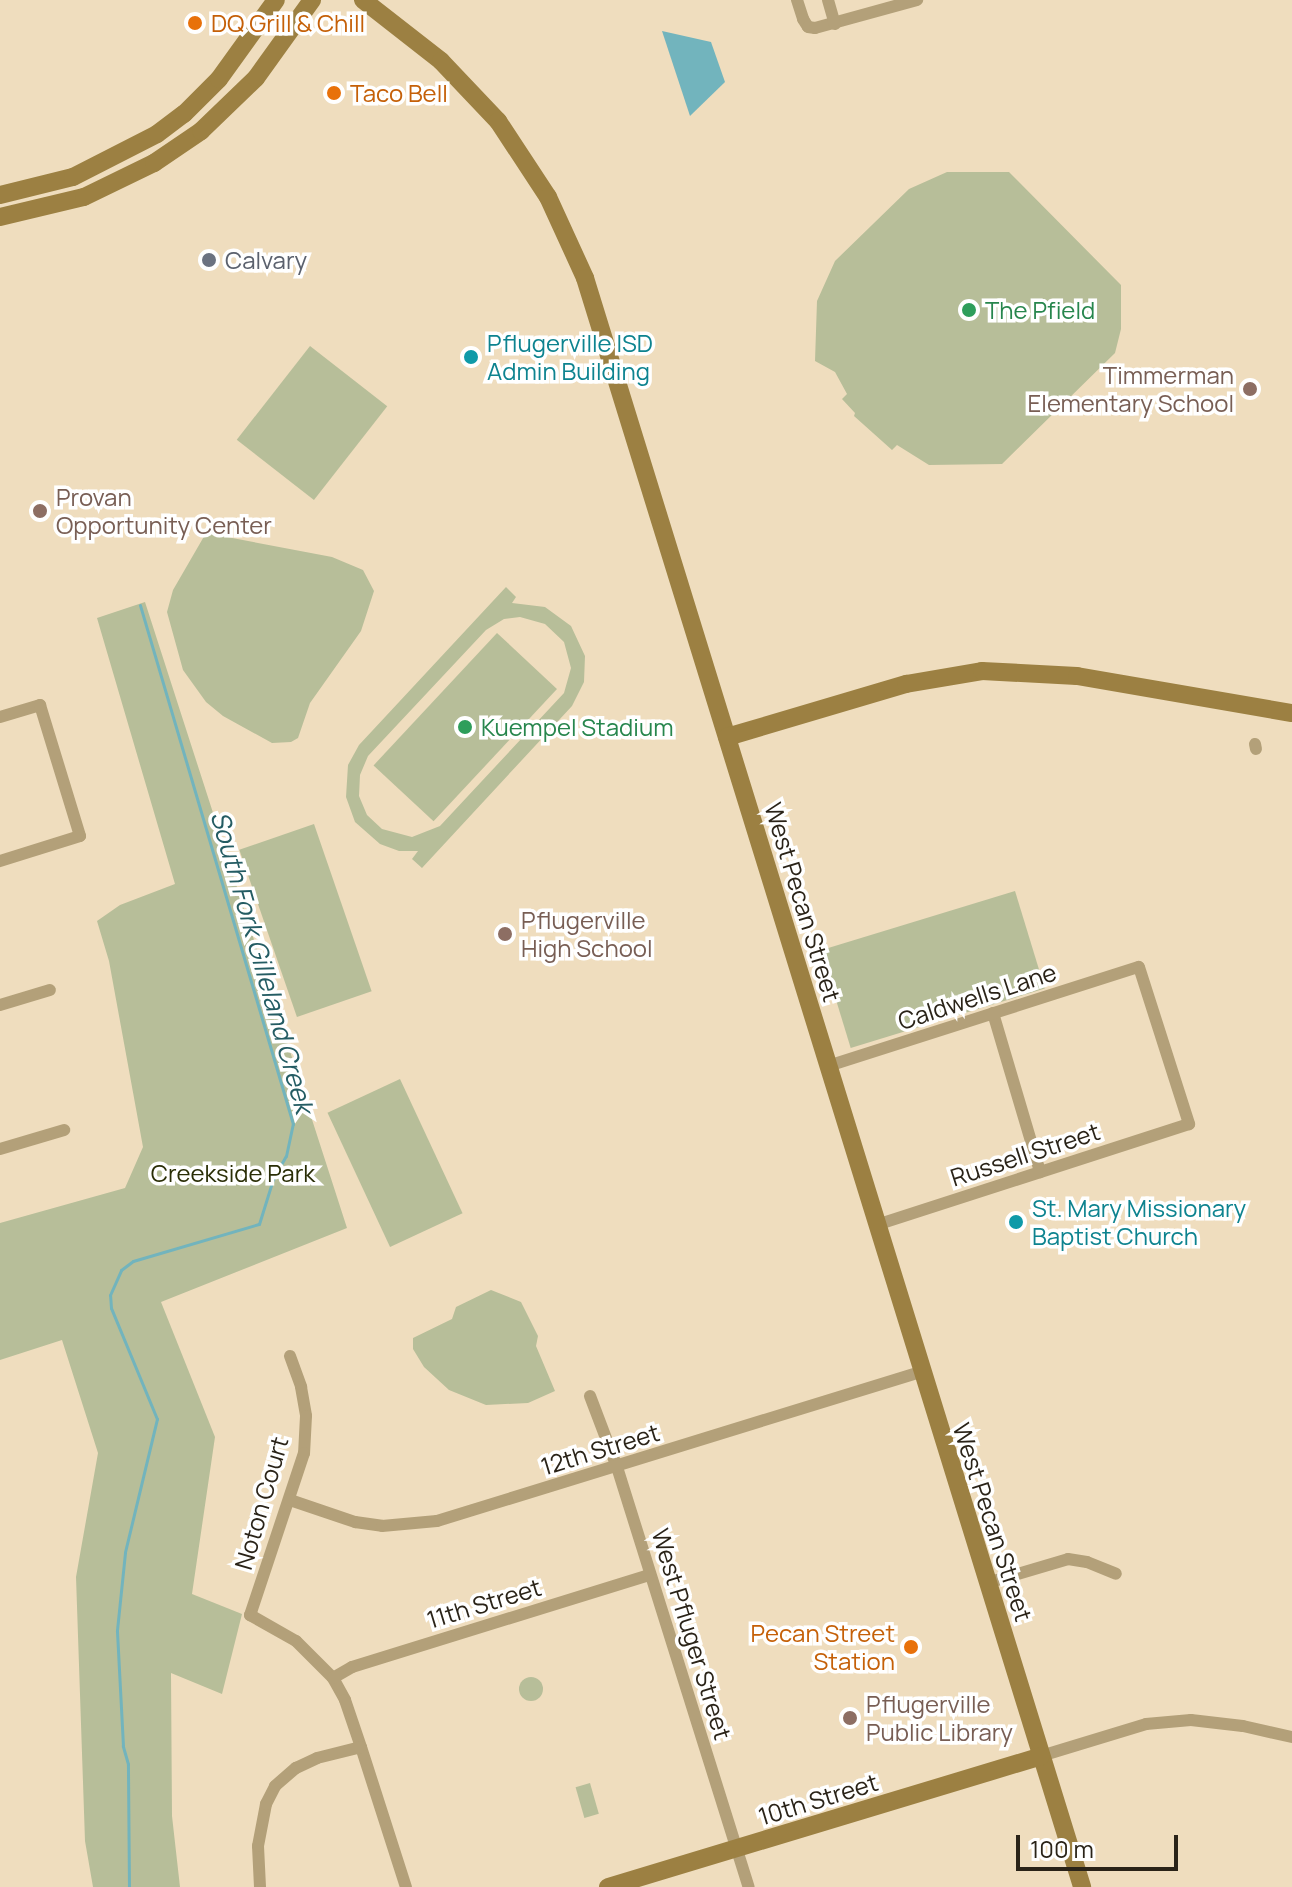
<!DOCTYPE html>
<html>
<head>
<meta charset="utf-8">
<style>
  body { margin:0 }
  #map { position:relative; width:1292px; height:1887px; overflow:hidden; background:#efddbe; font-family:Manrope,sans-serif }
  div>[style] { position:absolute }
  .green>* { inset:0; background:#b7be99; transform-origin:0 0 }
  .round { border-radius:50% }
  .water>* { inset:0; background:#72b4bd }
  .stream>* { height:3px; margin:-1.5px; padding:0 1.5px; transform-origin:1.5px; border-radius:1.5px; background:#72b4bd }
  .street>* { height:12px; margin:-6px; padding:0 6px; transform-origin:6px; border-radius:6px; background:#b3a079 }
  .secondary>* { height:18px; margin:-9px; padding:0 9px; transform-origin:9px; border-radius:9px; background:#9c8042 }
  .dots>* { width:22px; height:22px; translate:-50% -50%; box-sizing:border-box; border:4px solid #fff; border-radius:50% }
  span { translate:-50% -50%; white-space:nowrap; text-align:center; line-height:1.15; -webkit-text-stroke:7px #fff; paint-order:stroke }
  .food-label { font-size:24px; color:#c56008 }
  .left { translate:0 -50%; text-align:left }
  .right { translate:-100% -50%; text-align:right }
  .worship-label { font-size:24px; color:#5b616d }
  .leisure-label { font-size:24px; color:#27864d }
  .culture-label { font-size:24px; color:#0d838f }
  .education-label { font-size:24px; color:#785e54 }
  .street-label { font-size:24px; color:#2a2318 }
  .park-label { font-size:24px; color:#2a2e06 }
  .water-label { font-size:26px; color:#245c63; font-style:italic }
  .scale { position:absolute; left:1016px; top:1835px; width:162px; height:36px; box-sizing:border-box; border:4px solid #2a2318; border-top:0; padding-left:10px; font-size:24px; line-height:28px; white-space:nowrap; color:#2a2318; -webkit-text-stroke:6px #fff; paint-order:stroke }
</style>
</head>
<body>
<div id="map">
  <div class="green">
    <i style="clip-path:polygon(947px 172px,1009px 172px,1121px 285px,1121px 329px,1115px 353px,1002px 464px,929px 465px,897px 445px,892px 450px,854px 416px,855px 413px,842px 399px,847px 394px,835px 372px,815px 361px,817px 301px,835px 261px,909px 189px)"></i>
    <i style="left:310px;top:346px;width:98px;height:119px;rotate:38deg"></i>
    <i style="clip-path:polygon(206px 533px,332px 557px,363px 570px,374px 591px,361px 631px,310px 703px,298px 738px,291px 742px,272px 743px,223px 716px,206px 702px,183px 670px,167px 612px,173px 590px)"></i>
    <i style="clip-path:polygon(evenodd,506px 587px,516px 597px,512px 603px,545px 607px,571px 626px,585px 656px,584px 682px,572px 706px,422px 868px,412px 859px,418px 851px,399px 851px,380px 844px,355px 822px,346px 797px,348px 765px,359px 745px,506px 587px,520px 617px,545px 624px,564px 642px,571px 668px,564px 693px,440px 826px,412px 837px,382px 829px,367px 815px,359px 796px,360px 775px,368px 756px,486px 630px,504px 619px,520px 617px)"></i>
    <i style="clip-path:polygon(145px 602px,347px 1228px,161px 1302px,215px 1437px,192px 1594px,242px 1614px,222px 1694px,171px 1673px,172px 1816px,180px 1887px,93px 1887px,85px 1841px,76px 1577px,98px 1453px,62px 1340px,0 1360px,0 1223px,125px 1188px,143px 1147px,109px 961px,97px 921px,120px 905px,175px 884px,97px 618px)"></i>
    <i style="left:497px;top:633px;width:82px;height:181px;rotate:43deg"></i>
    <i style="left:314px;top:824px;width:177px;height:79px;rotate:71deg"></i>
    <i style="left:1015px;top:891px;width:102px;height:203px;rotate:73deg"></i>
    <i style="left:400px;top:1079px;width:148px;height:80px;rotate:65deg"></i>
    <i style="clip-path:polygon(491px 1290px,521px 1302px,538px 1336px,536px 1346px,555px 1391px,528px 1403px,486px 1405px,449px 1390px,424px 1367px,413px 1349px,413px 1338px,452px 1319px,456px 1307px)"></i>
    <i class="round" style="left:519px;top:1677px;width:24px;height:24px"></i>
    <i style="left:590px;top:1783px;width:32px;height:15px;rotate:74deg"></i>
  </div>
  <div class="water">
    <i style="clip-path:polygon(662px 31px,711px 42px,725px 82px,690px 116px)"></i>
  </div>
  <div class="stream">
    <i style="left:129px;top:1887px;width:123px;rotate:-90.5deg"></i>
    <i style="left:128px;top:1764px;width:19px;rotate:-106deg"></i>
    <i style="left:123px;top:1746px;width:116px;rotate:-93deg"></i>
    <i style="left:117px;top:1630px;width:78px;rotate:-84.1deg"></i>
    <i style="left:125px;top:1552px;width:137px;rotate:-76.5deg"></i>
    <i style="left:157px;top:1419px;width:120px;rotate:-112.5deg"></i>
    <i style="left:111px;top:1308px;width:13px;rotate:-94deg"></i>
    <i style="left:110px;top:1295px;width:27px;rotate:-66deg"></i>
    <i style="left:121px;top:1270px;width:15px;rotate:-37deg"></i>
    <i style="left:133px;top:1261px;width:131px;rotate:-16.4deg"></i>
    <i style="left:259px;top:1224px;width:47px;rotate:-72.7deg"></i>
    <i style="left:273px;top:1179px;width:26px;rotate:-61deg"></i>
    <i style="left:286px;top:1156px;width:33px;rotate:-78deg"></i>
    <i style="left:293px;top:1124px;width:541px;rotate:-106.43deg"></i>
  </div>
  <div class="street">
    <i style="left:797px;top:0;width:20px;rotate:72deg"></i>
    <i style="left:803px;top:19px;width:9px;rotate:58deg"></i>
    <i style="left:808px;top:27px;width:7px;rotate:8deg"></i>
    <i style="left:815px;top:28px;width:106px;rotate:-15.4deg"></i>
    <i style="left:828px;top:0;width:25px;rotate:74deg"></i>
    <i style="left:0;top:717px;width:42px;rotate:-16.7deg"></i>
    <i style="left:40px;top:705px;width:137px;rotate:73deg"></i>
    <i style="left:80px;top:836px;width:84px;rotate:162.6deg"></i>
    <i style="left:1255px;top:744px;width:5px;rotate:79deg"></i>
    <i style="left:0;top:1005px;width:52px;rotate:-16.7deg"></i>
    <i style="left:993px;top:1013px;width:166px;rotate:73.5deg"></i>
    <i style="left:828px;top:1066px;width:326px;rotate:-17.7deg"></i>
    <i style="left:1139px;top:967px;width:165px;rotate:72.3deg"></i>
    <i style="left:1189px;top:1124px;width:329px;rotate:162.1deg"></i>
    <i style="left:0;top:1149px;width:67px;rotate:-16.5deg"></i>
    <i style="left:290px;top:1356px;width:33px;rotate:70deg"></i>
    <i style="left:301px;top:1387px;width:29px;rotate:80deg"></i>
    <i style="left:306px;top:1416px;width:37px;rotate:93deg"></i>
    <i style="left:304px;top:1453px;width:171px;rotate:108.4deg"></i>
    <i style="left:250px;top:1615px;width:53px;rotate:29.5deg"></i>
    <i style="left:296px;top:1641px;width:52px;rotate:45deg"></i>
    <i style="left:333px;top:1678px;width:25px;rotate:61deg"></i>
    <i style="left:345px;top:1700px;width:50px;rotate:71.2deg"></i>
    <i style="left:361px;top:1747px;width:147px;rotate:72.2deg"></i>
    <i style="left:590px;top:1396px;width:76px;rotate:69.2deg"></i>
    <i style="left:617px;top:1467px;width:440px;rotate:72.6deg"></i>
    <i style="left:290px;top:1500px;width:69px;rotate:18.7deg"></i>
    <i style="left:355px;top:1522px;width:27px;rotate:8deg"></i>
    <i style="left:382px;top:1526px;width:55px;rotate:-5.2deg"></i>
    <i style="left:437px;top:1521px;width:505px;rotate:-17.14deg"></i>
    <i style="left:987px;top:1583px;width:84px;rotate:-16.5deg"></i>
    <i style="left:1068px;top:1559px;width:19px;rotate:9deg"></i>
    <i style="left:1087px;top:1562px;width:31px;rotate:22deg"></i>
    <i style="left:333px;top:1678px;width:22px;rotate:-30deg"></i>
    <i style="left:352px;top:1667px;width:312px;rotate:-17.2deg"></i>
    <i style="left:1041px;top:1756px;width:110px;rotate:-16.9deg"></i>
    <i style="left:1146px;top:1724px;width:45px;rotate:-5.1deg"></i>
    <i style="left:1191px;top:1720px;width:52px;rotate:6.6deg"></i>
    <i style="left:1243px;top:1726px;width:50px;rotate:12.7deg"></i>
    <i style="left:260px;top:1887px;width:41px;rotate:-92.8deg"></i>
    <i style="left:258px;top:1846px;width:43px;rotate:-79.2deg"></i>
    <i style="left:266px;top:1804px;width:20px;rotate:-63deg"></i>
    <i style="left:275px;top:1786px;width:28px;rotate:-41deg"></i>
    <i style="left:296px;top:1768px;width:23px;rotate:-25deg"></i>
    <i style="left:317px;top:1758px;width:45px;rotate:-14deg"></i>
  </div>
  <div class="secondary">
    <i style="left:363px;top:0;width:99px;rotate:38deg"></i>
    <i style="left:441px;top:61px;width:83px;rotate:46.5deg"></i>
    <i style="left:498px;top:121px;width:91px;rotate:56.7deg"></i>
    <i style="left:548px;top:197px;width:89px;rotate:65.4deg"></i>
    <i style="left:585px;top:278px;width:1684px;rotate:72.83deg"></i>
    <i style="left:0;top:195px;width:75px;rotate:-13.9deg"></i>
    <i style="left:73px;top:177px;width:94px;rotate:-27.1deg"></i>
    <i style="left:157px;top:134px;width:34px;rotate:-37deg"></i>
    <i style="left:184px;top:114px;width:49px;rotate:-45deg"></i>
    <i style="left:219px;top:79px;width:97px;rotate:-54.2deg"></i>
    <i style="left:0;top:217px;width:86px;rotate:-13.4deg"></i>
    <i style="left:84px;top:197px;width:78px;rotate:-25.9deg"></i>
    <i style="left:154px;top:163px;width:57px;rotate:-34.2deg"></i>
    <i style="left:201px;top:131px;width:76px;rotate:-43.9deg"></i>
    <i style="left:256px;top:78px;width:96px;rotate:-54.3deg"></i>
    <i style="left:727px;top:737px;width:187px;rotate:-16.5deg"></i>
    <i style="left:906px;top:684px;width:77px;rotate:-9.7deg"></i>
    <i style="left:982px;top:671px;width:95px;rotate:3deg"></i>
    <i style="left:1077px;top:676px;width:218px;rotate:9.8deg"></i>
    <i style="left:608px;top:1887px;width:452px;rotate:-16.8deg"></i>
  </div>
  <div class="dots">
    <i style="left:195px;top:23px;background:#e8710a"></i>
    <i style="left:334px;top:93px;background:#e8710a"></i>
    <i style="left:209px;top:260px;background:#6b7280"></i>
    <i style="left:969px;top:310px;background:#2e9e5b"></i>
    <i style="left:471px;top:357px;background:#0f9aa8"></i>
    <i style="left:1250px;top:389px;background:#8d6e63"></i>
    <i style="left:40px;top:511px;background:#8d6e63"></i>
    <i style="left:465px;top:727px;background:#2e9e5b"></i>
    <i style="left:505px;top:934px;background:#8d6e63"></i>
    <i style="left:1016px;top:1222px;background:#0f9aa8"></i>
    <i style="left:911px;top:1647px;background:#e8710a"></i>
    <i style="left:850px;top:1718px;background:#8d6e63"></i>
  </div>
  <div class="food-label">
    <span class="left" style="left:211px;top:23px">DQ Grill &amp; Chill</span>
    <span class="left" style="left:350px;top:93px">Taco Bell</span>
    <span class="right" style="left:895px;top:1647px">Pecan Street<br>Station</span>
  </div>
  <div class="worship-label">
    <span class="left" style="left:225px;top:260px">Calvary</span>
  </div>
  <div class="leisure-label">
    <span class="left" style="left:985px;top:310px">The Pfield</span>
    <span class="left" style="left:481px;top:727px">Kuempel Stadium</span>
  </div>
  <div class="culture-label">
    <span class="left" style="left:487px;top:357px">Pflugerville ISD<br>Admin Building</span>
    <span class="left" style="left:1032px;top:1222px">St. Mary Missionary<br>Baptist Church</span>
  </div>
  <div class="education-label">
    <span class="right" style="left:1234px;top:389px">Timmerman<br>Elementary School</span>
    <span class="left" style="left:56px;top:511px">Provan<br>Opportunity Center</span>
    <span class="left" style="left:521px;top:934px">Pflugerville<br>High School</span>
    <span class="left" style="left:866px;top:1718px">Pflugerville<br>Public Library</span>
  </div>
  <div class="street-label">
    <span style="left:803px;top:902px;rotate:73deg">West Pecan Street</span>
    <span style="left:977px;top:996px;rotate:-18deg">Caldwells Lane</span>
    <span style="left:1025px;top:1154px;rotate:-18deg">Russell Street</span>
    <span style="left:600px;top:1449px;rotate:-17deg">12th Street</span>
    <span style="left:261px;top:1503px;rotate:-74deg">Noton Court</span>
    <span style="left:993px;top:1522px;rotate:72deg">West Pecan Street</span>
    <span style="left:484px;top:1603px;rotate:-17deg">11th Street</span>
    <span style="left:692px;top:1634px;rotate:73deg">West Pfluger Street</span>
    <span style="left:818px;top:1799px;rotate:-17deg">10th Street</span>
  </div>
  <div class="park-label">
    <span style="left:233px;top:1173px">Creekside Park</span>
  </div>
  <div class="water-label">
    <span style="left:262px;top:962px;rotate:74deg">South Fork Gilleland Creek</span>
  </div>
  <div class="scale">100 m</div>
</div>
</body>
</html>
